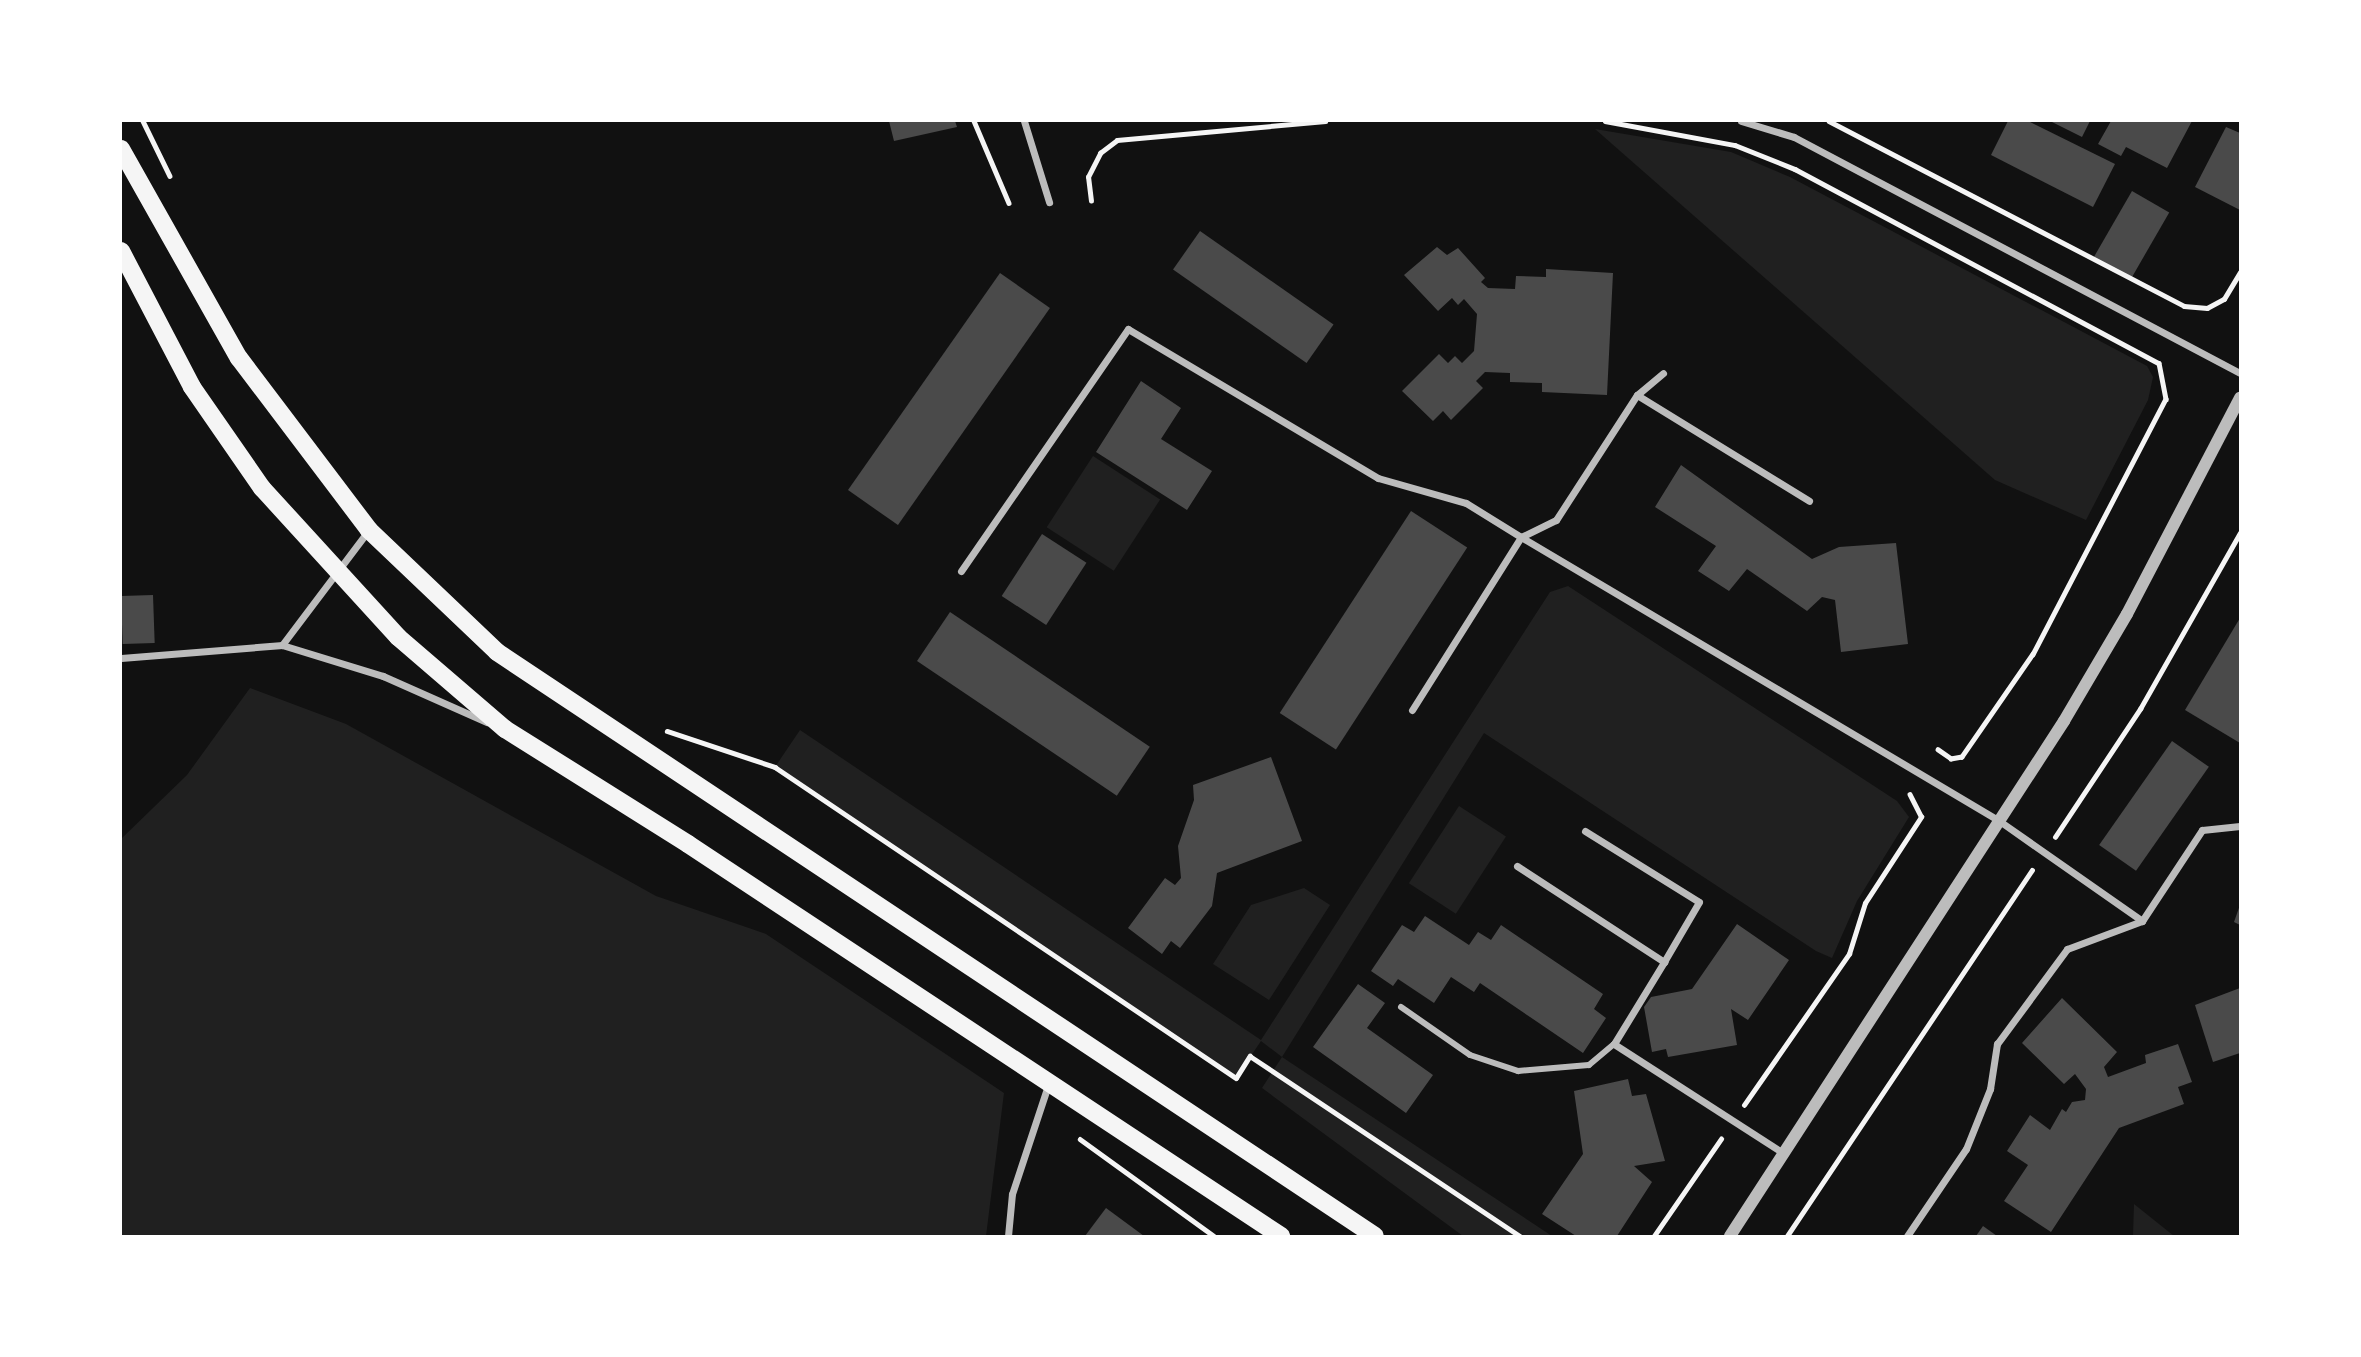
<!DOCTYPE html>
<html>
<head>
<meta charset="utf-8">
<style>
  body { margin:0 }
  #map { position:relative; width:2361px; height:1357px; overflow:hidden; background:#111; font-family:Raleway,sans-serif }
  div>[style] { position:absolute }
  .green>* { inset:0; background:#202020; transform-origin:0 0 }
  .building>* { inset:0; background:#4a4a4a; transform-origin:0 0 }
  .path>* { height:4.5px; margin:-2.25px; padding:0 2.25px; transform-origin:2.25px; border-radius:2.25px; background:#f5f5f5 }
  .pedestrian>* { height:6px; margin:-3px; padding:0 3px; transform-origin:3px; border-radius:3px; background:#bcbcbc }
  .minor>* { height:7px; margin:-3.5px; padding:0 3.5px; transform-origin:3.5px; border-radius:3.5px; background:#bcbcbc }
  .tertiary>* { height:12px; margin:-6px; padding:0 6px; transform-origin:6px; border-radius:6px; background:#bcbcbc }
  .primary>* { height:18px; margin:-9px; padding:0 9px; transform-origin:9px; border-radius:9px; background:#f5f5f5 }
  span { translate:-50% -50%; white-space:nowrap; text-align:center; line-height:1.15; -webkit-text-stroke:6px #fff; paint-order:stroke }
  .frame { position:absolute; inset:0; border:122px solid #fff; pointer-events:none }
</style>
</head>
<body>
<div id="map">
  <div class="green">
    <i style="clip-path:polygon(1595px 129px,1731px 152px,1790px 177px,2147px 366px,2153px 377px,2148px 400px,2086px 520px,1995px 480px)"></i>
    <i style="left:1093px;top:456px;width:80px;height:85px;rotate:33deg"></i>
    <i style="clip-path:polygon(1568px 586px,1897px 801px,1909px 817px,1857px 901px,1832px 958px,1816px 951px,1484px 733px,1282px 1057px,1552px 1236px,1463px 1236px,1262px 1088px,1282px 1057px,1261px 1041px,1236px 1078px,775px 767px,800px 730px,1261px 1040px,1550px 592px)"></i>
    <i style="clip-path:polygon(250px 688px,346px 724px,656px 896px,766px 934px,1004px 1093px,986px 1236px,121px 1236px,121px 839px,187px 775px)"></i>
    <i style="left:1459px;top:806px;width:56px;height:92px;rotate:33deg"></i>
    <i style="clip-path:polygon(1304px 888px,1330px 905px,1269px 1000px,1213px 964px,1251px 905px)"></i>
    <i style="clip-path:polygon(2134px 1204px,2174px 1236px,2133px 1236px)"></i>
  </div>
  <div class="building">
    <i style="clip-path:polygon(889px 121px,955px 121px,957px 127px,894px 141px)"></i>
    <i style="clip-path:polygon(2008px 121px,2028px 121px,2115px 164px,2093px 207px,1991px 155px)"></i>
    <i style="clip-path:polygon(2050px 121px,2090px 121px,2082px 137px)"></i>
    <i style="clip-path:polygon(2111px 121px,2192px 121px,2167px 168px,2126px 147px,2121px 156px,2098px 144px)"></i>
    <i style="clip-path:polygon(2226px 127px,2240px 133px,2240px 210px,2195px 187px)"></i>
    <i style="left:2132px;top:191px;width:43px;height:77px;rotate:30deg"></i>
    <i style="left:1200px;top:231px;width:163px;height:47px;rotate:35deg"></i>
    <i style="clip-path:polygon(1437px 247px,1447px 255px,1458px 248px,1485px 278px,1481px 282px,1488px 288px,1515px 289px,1516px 276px,1546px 277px,1546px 269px,1613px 273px,1607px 395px,1542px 392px,1542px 383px,1510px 382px,1510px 373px,1485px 372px,1476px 381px,1483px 388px,1451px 420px,1443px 411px,1433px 421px,1402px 391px,1439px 354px,1448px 363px,1455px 356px,1462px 363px,1474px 351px,1477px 314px,1464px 299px,1458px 305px,1452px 298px,1438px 311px,1404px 275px)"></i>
    <i style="left:1000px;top:273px;width:61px;height:265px;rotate:35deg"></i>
    <i style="clip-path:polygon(1141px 381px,1181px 408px,1161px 439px,1212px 471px,1187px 510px,1096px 452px)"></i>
    <i style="clip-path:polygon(1681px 465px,1812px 559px,1839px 547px,1896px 543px,1908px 644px,1841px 652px,1835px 600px,1822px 597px,1807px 611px,1747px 569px,1729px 591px,1698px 571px,1716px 546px,1655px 507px)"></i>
    <i style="left:1411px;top:511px;width:67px;height:241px;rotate:33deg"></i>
    <i style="left:1042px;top:534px;width:53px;height:74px;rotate:33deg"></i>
    <i style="left:153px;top:595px;width:48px;height:32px;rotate:88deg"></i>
    <i style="left:950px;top:612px;width:241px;height:59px;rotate:34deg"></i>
    <i style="clip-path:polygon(2240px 618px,2240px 743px,2185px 710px)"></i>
    <i style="left:2172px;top:741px;width:45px;height:127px;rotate:35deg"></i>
    <i style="clip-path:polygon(1271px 757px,1302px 841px,1217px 873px,1212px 906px,1180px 948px,1171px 941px,1162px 954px,1128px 928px,1165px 878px,1175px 885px,1181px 878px,1178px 846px,1194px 800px,1193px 785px)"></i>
    <i style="clip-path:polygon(2240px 905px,2240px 925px,2234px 922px)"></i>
    <i style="clip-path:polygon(1425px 916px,1469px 945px,1478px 932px,1491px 940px,1501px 925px,1603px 994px,1594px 1009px,1606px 1018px,1583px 1053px,1480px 983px,1474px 992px,1451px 977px,1434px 1003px,1398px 979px,1393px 986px,1371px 971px,1402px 925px,1414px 932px)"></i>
    <i style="clip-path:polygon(1737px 924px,1789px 960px,1748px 1020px,1731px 1009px,1737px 1045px,1668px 1057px,1666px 1049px,1652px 1052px,1644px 1007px,1651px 997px,1692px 989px)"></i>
    <i style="clip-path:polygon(1358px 984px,1385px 1003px,1367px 1028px,1433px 1075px,1406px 1113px,1313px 1047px)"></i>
    <i style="clip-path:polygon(2240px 988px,2240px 1053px,2213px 1062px,2195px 1005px)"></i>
    <i style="clip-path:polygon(2062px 998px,2117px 1052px,2104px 1067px,2108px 1077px,2146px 1063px,2145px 1055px,2178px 1044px,2192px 1082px,2178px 1087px,2184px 1104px,2119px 1128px,2051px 1232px,2004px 1201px,2028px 1165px,2007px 1151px,2030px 1115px,2050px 1130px,2062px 1109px,2066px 1112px,2072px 1102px,2085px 1100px,2086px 1089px,2075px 1074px,2064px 1084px,2022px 1043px)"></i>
    <i style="clip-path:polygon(1628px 1079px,1632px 1096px,1646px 1094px,1665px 1161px,1634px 1166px,1652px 1182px,1617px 1236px,1576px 1236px,1542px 1214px,1583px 1154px,1574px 1091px)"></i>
    <i style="clip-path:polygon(1106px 1208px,1144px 1236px,1085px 1236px)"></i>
    <i style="clip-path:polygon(1983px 1226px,1997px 1236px,1976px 1236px)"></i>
  </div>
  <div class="path">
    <i style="left:143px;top:121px;width:61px;rotate:63.9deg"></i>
    <i style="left:974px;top:121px;width:89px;rotate:66.9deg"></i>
    <i style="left:1605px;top:121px;width:132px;rotate:10.5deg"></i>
    <i style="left:1735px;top:145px;width:65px;rotate:21.8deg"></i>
    <i style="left:1795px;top:169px;width:412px;rotate:28.1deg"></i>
    <i style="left:2159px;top:363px;width:37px;rotate:79deg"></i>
    <i style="left:2166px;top:399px;width:288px;rotate:117.5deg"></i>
    <i style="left:2033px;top:654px;width:125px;rotate:124.6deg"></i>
    <i style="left:1962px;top:757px;width:11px;rotate:170deg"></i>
    <i style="left:1951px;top:759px;width:16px;rotate:-145deg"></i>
    <i style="left:1829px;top:121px;width:400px;rotate:27.5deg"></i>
    <i style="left:2184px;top:306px;width:23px;rotate:5deg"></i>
    <i style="left:2207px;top:308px;width:19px;rotate:-28deg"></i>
    <i style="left:2224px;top:299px;width:31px;rotate:-59deg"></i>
    <i style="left:1091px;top:201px;width:24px;rotate:-97deg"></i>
    <i style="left:1088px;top:177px;width:27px;rotate:-63deg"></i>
    <i style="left:1100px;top:153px;width:21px;rotate:-37deg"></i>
    <i style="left:1117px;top:140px;width:209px;rotate:-5.2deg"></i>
    <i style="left:667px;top:731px;width:114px;rotate:18.4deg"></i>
    <i style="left:775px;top:767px;width:556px;rotate:34deg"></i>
    <i style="left:1236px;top:1078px;width:26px;rotate:-58deg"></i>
    <i style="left:1250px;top:1056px;width:324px;rotate:33.7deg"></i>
    <i style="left:2055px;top:837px;width:154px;rotate:-56.4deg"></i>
    <i style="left:2140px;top:709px;width:202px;rotate:-60.4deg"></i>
    <i style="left:1744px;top:1105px;width:184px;rotate:-55.2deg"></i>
    <i style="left:1849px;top:954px;width:53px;rotate:-72.6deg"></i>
    <i style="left:1865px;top:903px;width:103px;rotate:-56.9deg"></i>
    <i style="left:1921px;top:817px;width:25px;rotate:-117deg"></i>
    <i style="left:1080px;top:1139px;width:165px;rotate:35.9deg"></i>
    <i style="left:1654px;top:1236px;width:118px;rotate:-55.4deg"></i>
    <i style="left:1787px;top:1236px;width:440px;rotate:-56.2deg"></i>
  </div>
  <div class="pedestrian">
    <i style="left:1401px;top:1007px;width:84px;rotate:34.8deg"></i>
    <i style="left:1470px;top:1055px;width:51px;rotate:18.4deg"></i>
    <i style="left:1518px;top:1071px;width:71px;rotate:-4.8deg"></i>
    <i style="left:1589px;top:1065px;width:33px;rotate:-40deg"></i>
  </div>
  <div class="minor">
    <i style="left:1024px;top:121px;width:85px;rotate:72.8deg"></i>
    <i style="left:1741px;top:121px;width:55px;rotate:16.8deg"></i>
    <i style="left:1794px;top:137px;width:505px;rotate:27.89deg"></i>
    <i style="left:1637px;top:395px;width:202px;rotate:31.6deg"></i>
    <i style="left:961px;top:571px;width:294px;rotate:-55.4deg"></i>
    <i style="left:1128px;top:329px;width:291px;rotate:30.8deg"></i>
    <i style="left:1378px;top:478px;width:91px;rotate:15.9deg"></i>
    <i style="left:1466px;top:503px;width:65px;rotate:31.7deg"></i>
    <i style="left:1521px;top:537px;width:39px;rotate:-26deg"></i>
    <i style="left:1556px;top:520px;width:149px;rotate:-57.1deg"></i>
    <i style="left:1637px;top:395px;width:34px;rotate:-40deg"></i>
    <i style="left:282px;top:645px;width:143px;rotate:-53deg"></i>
    <i style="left:121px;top:658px;width:162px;rotate:-4.6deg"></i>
    <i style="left:282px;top:645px;width:106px;rotate:17.1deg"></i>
    <i style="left:383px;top:676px;width:114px;rotate:23.9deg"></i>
    <i style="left:1412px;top:710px;width:204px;rotate:-57.8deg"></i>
    <i style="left:1521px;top:537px;width:555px;rotate:30.68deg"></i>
    <i style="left:1998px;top:820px;width:176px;rotate:35deg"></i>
    <i style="left:2142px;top:921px;width:109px;rotate:-56.6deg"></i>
    <i style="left:2202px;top:830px;width:38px;rotate:-6deg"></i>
    <i style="left:1585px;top:831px;width:134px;rotate:31.9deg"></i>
    <i style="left:1699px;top:902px;width:69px;rotate:120.3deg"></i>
    <i style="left:1517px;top:866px;width:176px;rotate:33.1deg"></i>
    <i style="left:1664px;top:962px;width:96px;rotate:121.4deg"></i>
    <i style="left:1614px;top:1044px;width:201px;rotate:32.8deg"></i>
    <i style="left:1008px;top:1236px;width:42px;rotate:-84.6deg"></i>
    <i style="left:1012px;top:1194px;width:115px;rotate:-71.7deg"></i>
    <i style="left:1907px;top:1236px;width:105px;rotate:-55.9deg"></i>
    <i style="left:1966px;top:1149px;width:65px;rotate:-68.2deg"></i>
    <i style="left:1990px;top:1089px;width:46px;rotate:-81.2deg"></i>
    <i style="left:1997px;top:1044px;width:118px;rotate:-53.6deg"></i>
    <i style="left:2067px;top:949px;width:80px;rotate:-20.5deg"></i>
  </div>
  <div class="tertiary">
    <i style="left:1730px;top:1236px;width:614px;rotate:-57.03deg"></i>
    <i style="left:2064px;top:721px;width:124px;rotate:-59.5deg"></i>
    <i style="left:2127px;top:614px;width:244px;rotate:-62.4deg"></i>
  </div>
  <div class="primary">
    <i style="left:121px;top:149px;width:240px;rotate:60.6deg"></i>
    <i style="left:239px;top:358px;width:216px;rotate:52.9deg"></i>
    <i style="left:369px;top:530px;width:177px;rotate:43.6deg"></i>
    <i style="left:497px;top:652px;width:1054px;rotate:33.63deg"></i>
    <i style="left:121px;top:251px;width:153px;rotate:62.4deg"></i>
    <i style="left:192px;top:387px;width:123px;rotate:55.3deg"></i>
    <i style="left:262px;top:488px;width:202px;rotate:47.6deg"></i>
    <i style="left:398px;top:637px;width:141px;rotate:40.7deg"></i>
    <i style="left:505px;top:729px;width:216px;rotate:32.1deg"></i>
    <i style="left:688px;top:844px;width:711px;rotate:33.47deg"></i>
  </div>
  <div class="frame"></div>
</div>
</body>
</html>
